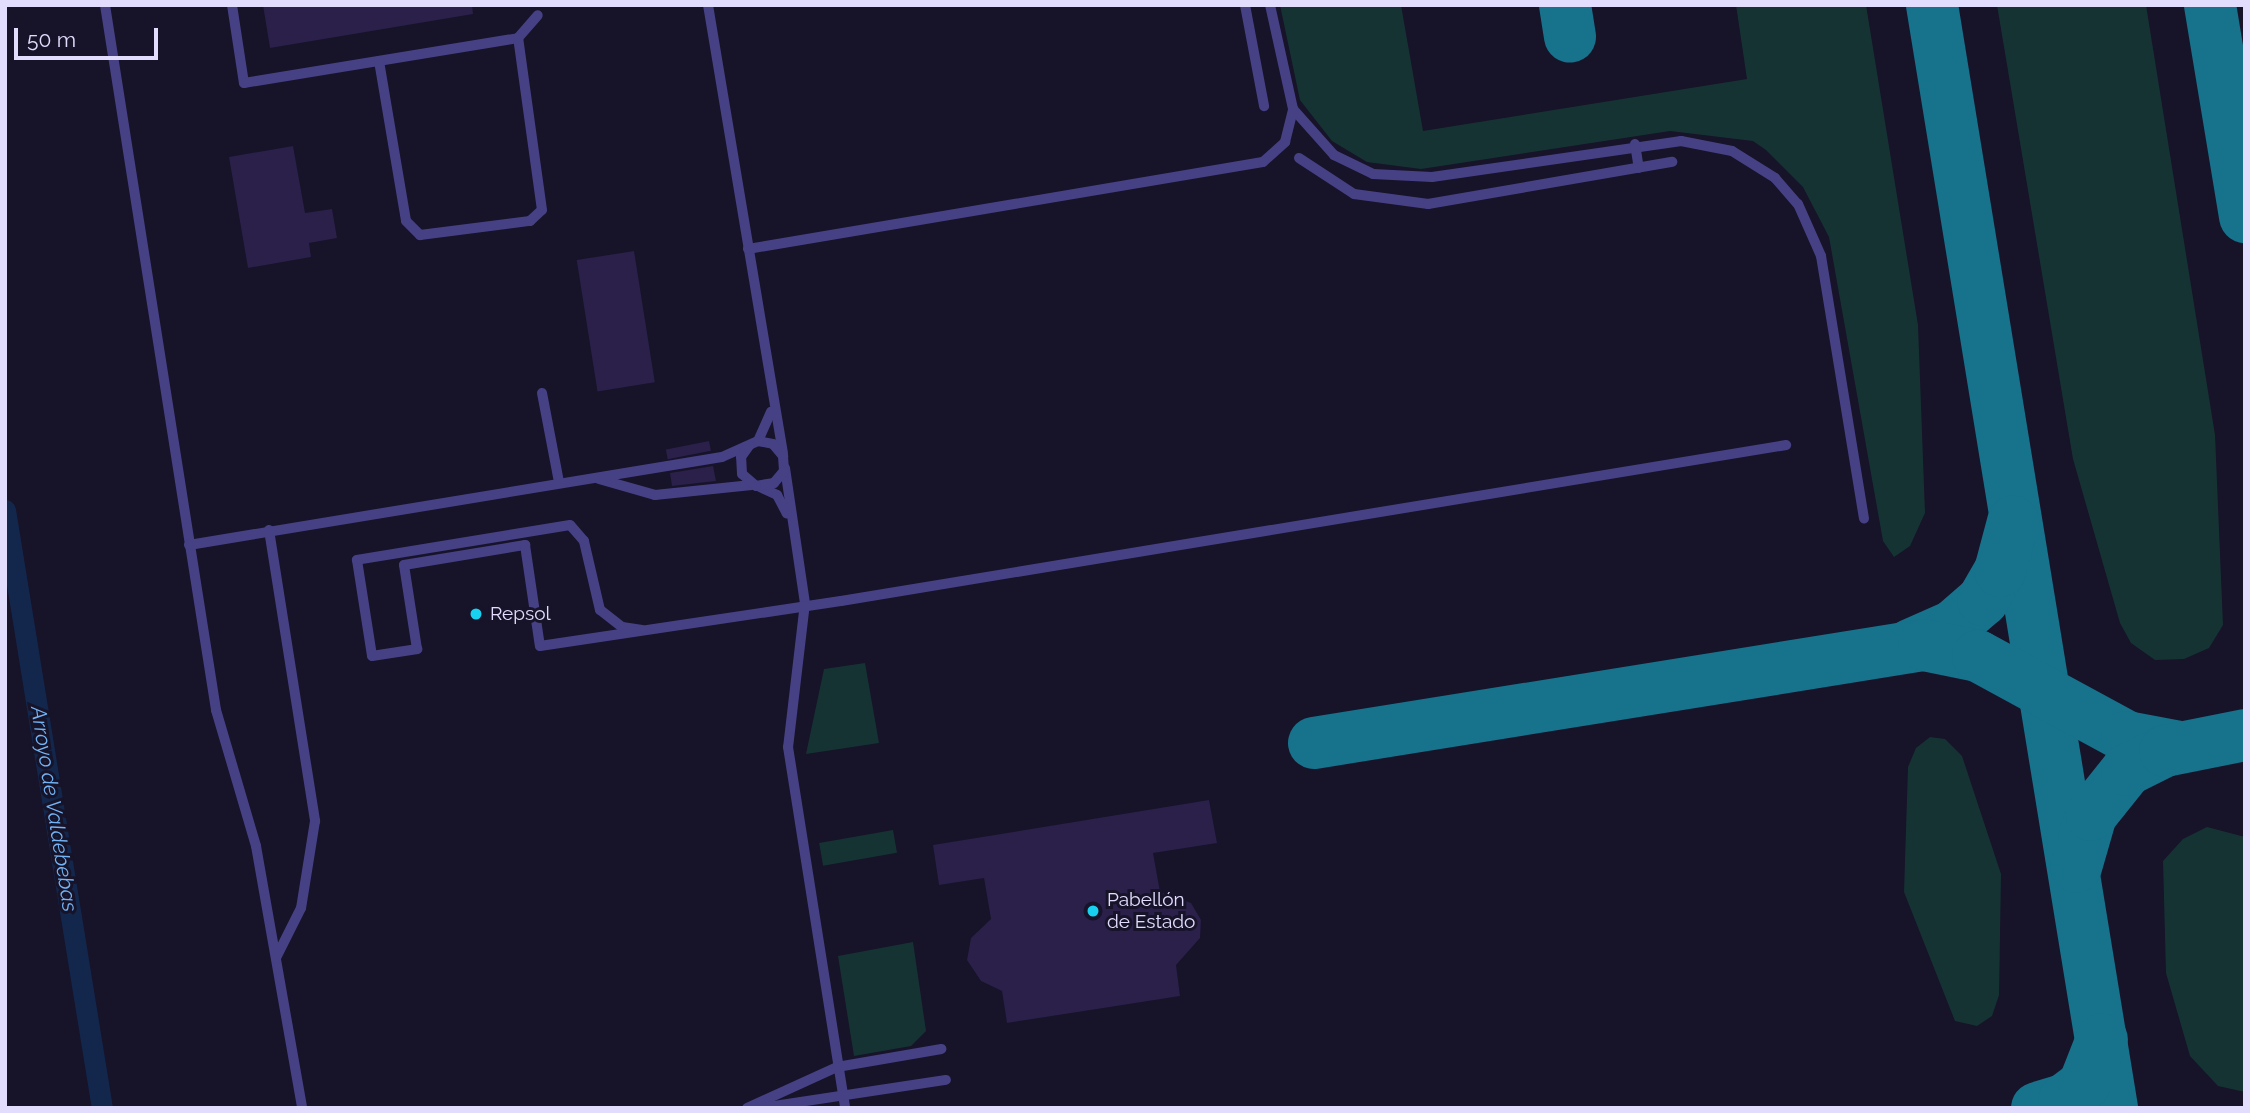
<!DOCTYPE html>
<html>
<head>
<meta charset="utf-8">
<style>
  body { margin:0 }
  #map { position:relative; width:2250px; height:1113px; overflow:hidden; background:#171329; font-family:Raleway,sans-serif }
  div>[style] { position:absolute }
  .green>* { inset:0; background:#163333; transform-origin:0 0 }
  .canal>* { height:21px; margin:-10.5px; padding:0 10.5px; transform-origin:10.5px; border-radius:10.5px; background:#13274d }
  .taxiway>* { height:52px; margin:-26px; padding:0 26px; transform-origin:26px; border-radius:26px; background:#17728c }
  .building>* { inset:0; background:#2a2049; transform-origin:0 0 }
  .service>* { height:10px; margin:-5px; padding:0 5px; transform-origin:5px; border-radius:5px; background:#464185 }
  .dots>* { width:19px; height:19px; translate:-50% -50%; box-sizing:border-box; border:4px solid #171329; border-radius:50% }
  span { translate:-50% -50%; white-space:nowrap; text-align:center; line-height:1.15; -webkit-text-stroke:6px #171329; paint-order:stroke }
  .poi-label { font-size:19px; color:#e2ddfd }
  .left { translate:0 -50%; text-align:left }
  .water-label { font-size:21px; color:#72b4f6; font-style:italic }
  .frame { position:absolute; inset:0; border:7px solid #e2ddfd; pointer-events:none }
  .scale { position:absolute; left:14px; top:28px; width:144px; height:32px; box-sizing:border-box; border:4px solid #e2ddfd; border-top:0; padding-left:9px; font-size:21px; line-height:24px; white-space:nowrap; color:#e2ddfd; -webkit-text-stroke:5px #171329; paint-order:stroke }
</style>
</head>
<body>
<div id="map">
  <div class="green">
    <i style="clip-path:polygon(1280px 5px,1401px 5px,1423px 131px,1747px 79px,1736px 5px,1866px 5px,1918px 325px,1925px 513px,1910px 546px,1894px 557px,1883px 541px,1829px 237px,1803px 187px,1766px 150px,1753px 141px,1670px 131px,1421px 169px,1367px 162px,1332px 141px,1300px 100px)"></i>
    <i style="clip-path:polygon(1997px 5px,2146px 5px,2215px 435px,2223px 625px,2209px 648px,2184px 659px,2155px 660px,2131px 643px,2120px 623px,2073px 459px)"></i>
    <i style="clip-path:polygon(865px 663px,879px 743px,806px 754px,824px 669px)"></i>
    <i style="clip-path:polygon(1930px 737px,1945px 739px,1962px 756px,2001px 874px,1999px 995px,1992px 1016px,1977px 1026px,1955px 1021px,1904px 892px,1908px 767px,1916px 748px)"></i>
    <i style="clip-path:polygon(2207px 827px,2245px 837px,2245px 1092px,2218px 1086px,2190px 1056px,2166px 973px,2163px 861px,2183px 839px)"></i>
    <i style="left:893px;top:830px;width:23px;height:75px;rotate:80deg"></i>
    <i style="clip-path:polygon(913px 942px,926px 1031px,911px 1046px,854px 1056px,838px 956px)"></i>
  </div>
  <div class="canal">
    <i style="left:5px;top:510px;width:606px;rotate:80.79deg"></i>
  </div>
  <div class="taxiway">
    <i style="left:1565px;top:5px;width:32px;rotate:81deg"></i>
    <i style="left:1932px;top:5px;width:1118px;rotate:80.73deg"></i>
    <i style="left:2210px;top:5px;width:215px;rotate:80.6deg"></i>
    <i style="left:1910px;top:645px;width:47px;rotate:-23.8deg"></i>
    <i style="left:1953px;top:626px;width:40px;rotate:-41deg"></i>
    <i style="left:1983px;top:600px;width:34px;rotate:-60deg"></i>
    <i style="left:2000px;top:571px;width:51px;rotate:-75.1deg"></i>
    <i style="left:1314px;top:743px;width:618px;rotate:-9.13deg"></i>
    <i style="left:1924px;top:645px;width:55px;rotate:11.5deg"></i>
    <i style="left:1978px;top:656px;width:170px;rotate:28.5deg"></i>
    <i style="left:2127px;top:737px;width:54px;rotate:10.7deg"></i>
    <i style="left:2076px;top:867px;width:54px;rotate:-73.9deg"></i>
    <i style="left:2091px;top:815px;width:58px;rotate:-51.3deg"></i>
    <i style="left:2127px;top:770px;width:42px;rotate:-26.6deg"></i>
    <i style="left:2165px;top:751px;width:82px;rotate:-11.3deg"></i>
    <i style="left:2037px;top:1108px;width:28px;rotate:-17deg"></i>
    <i style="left:2064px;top:1100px;width:25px;rotate:-37deg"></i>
    <i style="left:2084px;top:1085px;width:49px;rotate:-68.6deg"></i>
  </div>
  <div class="building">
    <i style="clip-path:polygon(263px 5px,472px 5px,473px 14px,270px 48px)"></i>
    <i style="clip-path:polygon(293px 146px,305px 213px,332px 209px,337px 238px,309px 243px,311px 257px,248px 268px,229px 157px)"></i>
    <i style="left:634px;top:251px;width:133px;height:58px;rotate:81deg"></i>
    <i style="left:709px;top:441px;width:10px;height:44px;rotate:79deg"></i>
    <i style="clip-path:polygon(713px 466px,716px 481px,672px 486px,670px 473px)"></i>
    <i style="clip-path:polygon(1209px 800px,1217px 843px,1153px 853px,1160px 892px,1191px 903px,1201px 920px,1200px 938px,1176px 965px,1180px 996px,1007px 1023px,1002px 991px,981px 981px,967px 960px,971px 938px,991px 919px,984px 878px,939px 885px,933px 845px)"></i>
  </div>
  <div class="service">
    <i style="left:105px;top:5px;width:714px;rotate:81.05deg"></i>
    <i style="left:216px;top:710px;width:142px;rotate:73.6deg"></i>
    <i style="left:256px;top:846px;width:266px;rotate:80deg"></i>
    <i style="left:232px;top:5px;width:79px;rotate:81.3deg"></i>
    <i style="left:244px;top:83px;width:278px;rotate:-9.3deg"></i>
    <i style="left:518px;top:38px;width:30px;rotate:-49deg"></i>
    <i style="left:708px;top:5px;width:454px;rotate:80.5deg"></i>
    <i style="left:1245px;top:5px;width:103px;rotate:79.3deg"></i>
    <i style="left:1270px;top:5px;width:107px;rotate:77.5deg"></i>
    <i style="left:1293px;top:109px;width:62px;rotate:48.3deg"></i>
    <i style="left:1334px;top:155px;width:43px;rotate:26deg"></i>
    <i style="left:1373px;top:174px;width:59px;rotate:2.9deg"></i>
    <i style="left:1432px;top:177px;width:252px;rotate:-8.2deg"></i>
    <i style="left:1681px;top:141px;width:52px;rotate:11.1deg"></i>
    <i style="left:1732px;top:151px;width:51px;rotate:32.1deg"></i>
    <i style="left:1775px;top:178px;width:35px;rotate:49deg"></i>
    <i style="left:1798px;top:204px;width:57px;rotate:66.1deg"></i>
    <i style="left:1821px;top:256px;width:266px;rotate:80.7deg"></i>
    <i style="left:379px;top:61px;width:162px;rotate:80.4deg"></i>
    <i style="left:406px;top:221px;width:20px;rotate:45deg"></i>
    <i style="left:420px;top:235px;width:111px;rotate:-7.3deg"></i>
    <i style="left:530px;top:221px;width:16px;rotate:-43deg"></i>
    <i style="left:542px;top:210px;width:174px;rotate:-97.9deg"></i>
    <i style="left:1635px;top:144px;width:24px;rotate:81deg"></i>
    <i style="left:1299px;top:158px;width:66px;rotate:33.2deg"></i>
    <i style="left:1354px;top:194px;width:75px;rotate:7.7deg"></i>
    <i style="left:1428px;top:204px;width:248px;rotate:-9.8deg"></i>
    <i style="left:748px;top:249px;width:522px;rotate:-9.59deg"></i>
    <i style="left:1263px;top:162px;width:30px;rotate:-42deg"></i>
    <i style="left:1285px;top:142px;width:34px;rotate:-76deg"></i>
    <i style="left:542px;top:393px;width:91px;rotate:79.2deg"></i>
    <i style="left:758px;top:441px;width:32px;rotate:-66deg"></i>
    <i style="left:785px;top:468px;width:136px;rotate:81.6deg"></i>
    <i style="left:805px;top:603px;width:145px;rotate:96.7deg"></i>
    <i style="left:788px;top:747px;width:365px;rotate:81deg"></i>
    <i style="left:599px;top:479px;width:58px;rotate:15.9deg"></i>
    <i style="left:655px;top:495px;width:97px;rotate:-5.9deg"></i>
    <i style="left:760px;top:487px;width:19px;rotate:25deg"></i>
    <i style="left:777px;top:495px;width:21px;rotate:62deg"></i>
    <i style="left:269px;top:530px;width:295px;rotate:81deg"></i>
    <i style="left:315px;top:821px;width:88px;rotate:99.1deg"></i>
    <i style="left:301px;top:908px;width:56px;rotate:116.6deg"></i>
    <i style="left:189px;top:545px;width:540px;rotate:-9.38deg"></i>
    <i style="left:722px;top:457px;width:39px;rotate:-24deg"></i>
    <i style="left:758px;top:441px;width:15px;rotate:11deg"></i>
    <i style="left:773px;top:444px;width:16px;rotate:50deg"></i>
    <i style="left:783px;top:456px;width:15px;rotate:86deg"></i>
    <i style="left:784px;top:471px;width:16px;rotate:130deg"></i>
    <i style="left:774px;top:483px;width:18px;rotate:171deg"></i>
    <i style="left:756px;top:486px;width:18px;rotate:-139deg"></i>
    <i style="left:742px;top:474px;width:17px;rotate:-93deg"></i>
    <i style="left:741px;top:457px;width:14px;rotate:-54deg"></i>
    <i style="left:642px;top:630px;width:20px;rotate:-171deg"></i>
    <i style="left:622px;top:627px;width:28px;rotate:-142deg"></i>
    <i style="left:600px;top:610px;width:71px;rotate:-103.1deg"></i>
    <i style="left:584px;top:541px;width:21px;rotate:-131deg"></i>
    <i style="left:570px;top:525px;width:216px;rotate:170.7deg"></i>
    <i style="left:357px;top:560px;width:97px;rotate:81.1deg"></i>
    <i style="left:372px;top:656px;width:46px;rotate:-8.8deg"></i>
    <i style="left:417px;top:649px;width:85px;rotate:-98.8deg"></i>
    <i style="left:404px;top:565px;width:123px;rotate:-9.4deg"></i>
    <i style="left:525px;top:545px;width:102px;rotate:81.6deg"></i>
    <i style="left:540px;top:646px;width:304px;rotate:-8.5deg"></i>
    <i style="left:841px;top:601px;width:958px;rotate:-9.37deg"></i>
    <i style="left:747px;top:1108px;width:99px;rotate:-24.5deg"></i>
    <i style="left:837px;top:1067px;width:106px;rotate:-9.8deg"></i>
    <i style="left:760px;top:1108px;width:188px;rotate:-8.6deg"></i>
  </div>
  <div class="dots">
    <i style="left:476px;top:614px;background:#17d1ef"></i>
    <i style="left:1093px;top:911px;background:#17d1ef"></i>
  </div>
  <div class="poi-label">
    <span class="left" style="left:490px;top:614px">Repsol</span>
    <span class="left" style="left:1107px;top:911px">Pabellón<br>de Estado</span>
  </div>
  <div class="water-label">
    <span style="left:54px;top:809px;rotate:81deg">Arroyo de Valdebebas</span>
  </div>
  <div class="frame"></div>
  <div class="scale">50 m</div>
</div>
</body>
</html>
